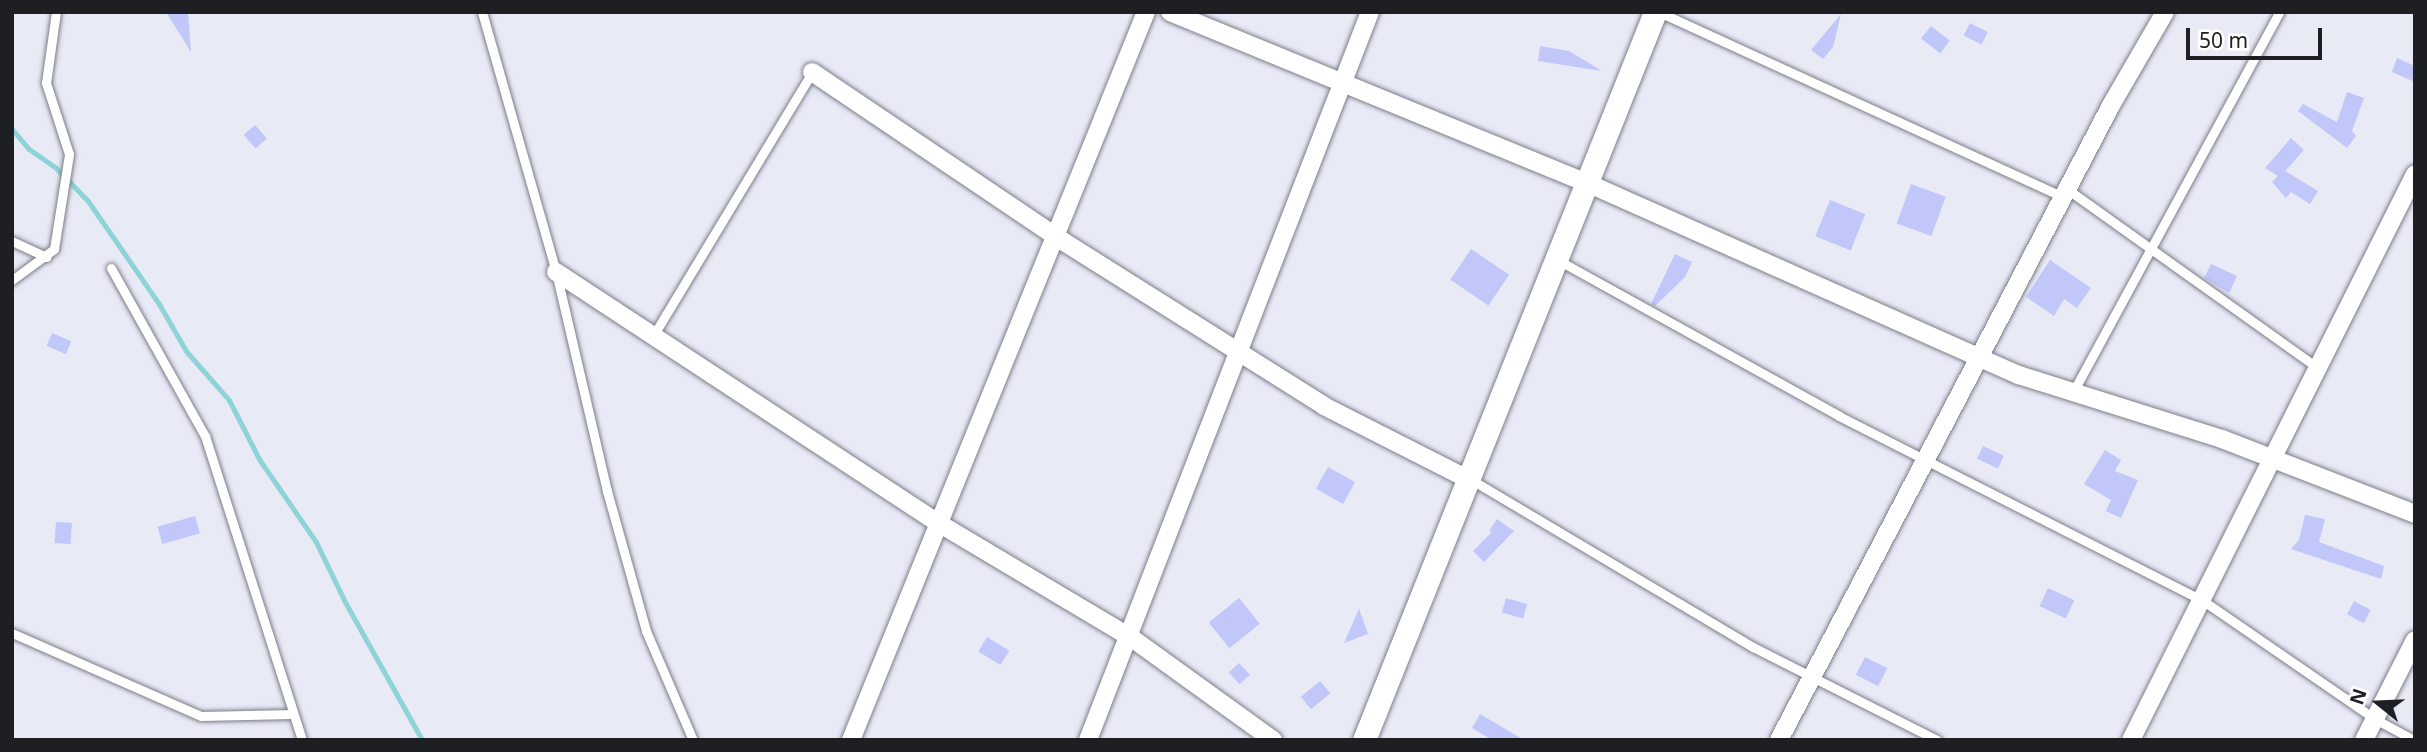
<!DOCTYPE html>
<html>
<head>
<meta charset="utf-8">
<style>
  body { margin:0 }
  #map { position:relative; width:2427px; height:752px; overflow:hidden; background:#e8eaf6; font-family:"Noto Sans",sans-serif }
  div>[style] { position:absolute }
  .stream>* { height:5px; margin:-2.5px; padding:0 2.5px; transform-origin:2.5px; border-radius:2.5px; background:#8dd3d8 }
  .building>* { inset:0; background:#c1c7f9; transform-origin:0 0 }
  .roads { filter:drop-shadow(0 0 2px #7c7d88) drop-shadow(0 0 2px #7c7d88) }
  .service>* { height:9px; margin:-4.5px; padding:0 4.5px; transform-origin:4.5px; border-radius:4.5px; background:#fff }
  .minor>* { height:18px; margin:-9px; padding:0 9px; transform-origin:9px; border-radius:9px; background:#fff }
  .tertiary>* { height:23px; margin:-11.5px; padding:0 11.5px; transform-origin:11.5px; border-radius:11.5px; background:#fff }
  span { translate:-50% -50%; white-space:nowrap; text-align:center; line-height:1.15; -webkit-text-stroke:6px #fff; paint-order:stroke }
  .frame { position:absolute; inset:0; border:14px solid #1e1f23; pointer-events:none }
  .north { position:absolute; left:2343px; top:668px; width:70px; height:70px; -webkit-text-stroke:5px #fff; paint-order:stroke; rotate:288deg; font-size:19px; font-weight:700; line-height:28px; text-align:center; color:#1e1f23 }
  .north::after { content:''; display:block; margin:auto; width:24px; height:32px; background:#1e1f23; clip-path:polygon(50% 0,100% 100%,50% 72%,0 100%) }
  .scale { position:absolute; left:2186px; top:28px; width:136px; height:32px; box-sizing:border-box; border:4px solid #1e1f23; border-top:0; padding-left:9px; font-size:21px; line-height:24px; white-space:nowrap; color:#1e1f23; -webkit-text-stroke:5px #fff; paint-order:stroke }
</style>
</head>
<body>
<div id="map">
  <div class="stream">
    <i style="left:12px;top:129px;width:26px;rotate:50deg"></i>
    <i style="left:29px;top:149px;width:33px;rotate:35deg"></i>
    <i style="left:56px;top:168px;width:46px;rotate:45.9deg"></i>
    <i style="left:88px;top:201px;width:125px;rotate:55.4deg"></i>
    <i style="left:159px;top:304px;width:54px;rotate:60.1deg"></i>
    <i style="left:186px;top:351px;width:65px;rotate:48.7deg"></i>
    <i style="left:229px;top:400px;width:66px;rotate:63deg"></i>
    <i style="left:259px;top:459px;width:101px;rotate:55.5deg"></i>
    <i style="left:316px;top:542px;width:67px;rotate:64.2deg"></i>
    <i style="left:345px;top:602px;width:158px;rotate:60.8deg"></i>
  </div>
  <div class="building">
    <i style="clip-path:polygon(166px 12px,188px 12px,191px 52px)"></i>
    <i style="clip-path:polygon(1841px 14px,1833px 47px,1823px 59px,1811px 50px)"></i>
    <i style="left:1970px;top:23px;width:20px;height:14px;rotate:27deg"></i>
    <i style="left:1931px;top:26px;width:24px;height:16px;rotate:38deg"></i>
    <i style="clip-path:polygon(1540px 46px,1569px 51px,1602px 71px,1538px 61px)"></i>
    <i style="clip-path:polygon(2397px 58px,2415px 66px,2415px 82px,2392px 72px)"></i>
    <i style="clip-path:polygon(2347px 92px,2364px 98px,2352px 131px,2356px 136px,2347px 148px,2298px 111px,2303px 104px,2337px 122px)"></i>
    <i style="left:255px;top:125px;width:18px;height:15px;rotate:49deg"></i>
    <i style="clip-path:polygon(2291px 138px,2304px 150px,2285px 171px,2318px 191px,2310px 204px,2291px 192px,2286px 198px,2272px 182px,2278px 176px,2265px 168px)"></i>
    <i style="left:1911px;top:184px;width:37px;height:42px;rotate:20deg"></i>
    <i style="left:1830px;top:200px;width:38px;height:39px;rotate:22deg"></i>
    <i style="left:1471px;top:249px;width:46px;height:37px;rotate:34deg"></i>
    <i style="clip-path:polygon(1675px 254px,1692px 262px,1685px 277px,1655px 306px,1651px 304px)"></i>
    <i style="clip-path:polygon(2050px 260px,2091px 288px,2077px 308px,2064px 299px,2054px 316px,2026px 297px)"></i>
    <i style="clip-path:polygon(2211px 264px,2237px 276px,2229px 293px,2204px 278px)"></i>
    <i style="left:52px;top:333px;width:21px;height:14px;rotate:23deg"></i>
    <i style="left:1983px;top:446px;width:23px;height:14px;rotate:25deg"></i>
    <i style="clip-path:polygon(2105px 450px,2121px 460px,2115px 471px,2138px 480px,2121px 518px,2106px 511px,2111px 500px,2084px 484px)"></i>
    <i style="left:1328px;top:467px;width:31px;height:25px;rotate:29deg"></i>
    <i style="clip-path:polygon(2305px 515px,2325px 519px,2319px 542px,2384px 566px,2381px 579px,2291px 549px,2299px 540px)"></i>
    <i style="left:195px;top:516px;width:18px;height:39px;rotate:74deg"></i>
    <i style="clip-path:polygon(1497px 519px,1514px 531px,1484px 562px,1473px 551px,1492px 532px,1489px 531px)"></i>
    <i style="left:56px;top:522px;width:16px;height:21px;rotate:4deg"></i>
    <i style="left:2048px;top:588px;width:29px;height:20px;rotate:25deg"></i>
    <i style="left:1239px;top:598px;width:33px;height:39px;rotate:51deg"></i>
    <i style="left:1506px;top:598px;width:22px;height:15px;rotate:16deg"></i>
    <i style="left:2354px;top:601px;width:19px;height:15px;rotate:28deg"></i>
    <i style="clip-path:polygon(1359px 609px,1368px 634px,1344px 643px)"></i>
    <i style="left:987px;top:637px;width:26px;height:17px;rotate:31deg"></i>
    <i style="left:1865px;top:657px;width:25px;height:20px;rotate:27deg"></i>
    <i style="left:1239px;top:663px;width:16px;height:14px;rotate:47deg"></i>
    <i style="left:1320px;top:681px;width:16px;height:25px;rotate:50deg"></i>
    <i style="clip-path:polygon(1480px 714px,1524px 740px,1492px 740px,1472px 728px)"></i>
  </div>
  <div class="roads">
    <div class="service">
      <i style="left:482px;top:12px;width:270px;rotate:74.1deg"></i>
      <i style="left:556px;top:272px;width:225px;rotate:76.9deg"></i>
      <i style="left:607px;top:491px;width:145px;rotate:74.4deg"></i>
      <i style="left:646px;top:631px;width:119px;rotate:66.7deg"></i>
      <i style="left:1659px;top:12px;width:444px;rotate:24.6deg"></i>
      <i style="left:2067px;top:189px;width:308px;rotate:35.5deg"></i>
      <i style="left:12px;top:241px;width:38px;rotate:25deg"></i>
      <i style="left:1558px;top:260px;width:321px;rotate:29deg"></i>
      <i style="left:1839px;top:416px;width:407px;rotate:26.9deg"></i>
      <i style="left:2202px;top:600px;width:210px;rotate:34.5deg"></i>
      <i style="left:2375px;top:719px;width:44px;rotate:28.3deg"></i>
      <i style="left:111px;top:268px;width:193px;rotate:60.8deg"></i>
      <i style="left:205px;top:436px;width:319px;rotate:72.3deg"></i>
      <i style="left:12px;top:280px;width:52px;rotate:-36.4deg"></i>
      <i style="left:54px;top:249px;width:96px;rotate:-81deg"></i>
      <i style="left:69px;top:154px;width:75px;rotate:-107.9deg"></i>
      <i style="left:46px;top:83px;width:72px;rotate:-82deg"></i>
      <i style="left:653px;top:336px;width:308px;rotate:-58.9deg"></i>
      <i style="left:2073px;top:392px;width:432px;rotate:-61.5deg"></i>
      <i style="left:1470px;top:479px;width:329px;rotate:30.7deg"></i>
      <i style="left:1753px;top:647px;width:206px;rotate:26.8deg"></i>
      <i style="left:12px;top:633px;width:206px;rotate:23.7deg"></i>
      <i style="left:201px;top:716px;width:92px;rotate:-1.2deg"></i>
    </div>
    <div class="minor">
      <i style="left:1170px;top:12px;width:451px;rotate:22.3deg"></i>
      <i style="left:1587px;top:183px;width:473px;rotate:24deg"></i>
      <i style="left:2019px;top:375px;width:213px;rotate:17.5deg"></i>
      <i style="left:2222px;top:439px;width:207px;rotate:21.2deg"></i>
      <i style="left:812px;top:72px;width:304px;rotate:34deg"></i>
      <i style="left:1064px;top:242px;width:307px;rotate:32.2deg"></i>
      <i style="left:1324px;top:406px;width:161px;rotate:26.9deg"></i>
      <i style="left:556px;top:272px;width:459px;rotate:33.3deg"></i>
      <i style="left:940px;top:524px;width:225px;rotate:30.8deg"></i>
      <i style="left:1133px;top:639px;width:173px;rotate:35.8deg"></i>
      <i style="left:851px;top:740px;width:785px;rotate:-67.94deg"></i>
      <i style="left:1088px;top:740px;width:781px;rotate:-68.83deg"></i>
      <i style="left:1779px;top:740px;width:714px;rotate:-62.39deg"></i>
      <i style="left:2110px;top:107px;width:110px;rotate:-59.9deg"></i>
      <i style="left:2131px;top:740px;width:633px;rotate:-63.35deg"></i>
      <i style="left:2364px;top:740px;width:112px;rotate:-63deg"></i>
    </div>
    <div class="tertiary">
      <i style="left:1364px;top:740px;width:784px;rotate:-68.21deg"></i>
    </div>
  </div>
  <div class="frame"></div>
  <div class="north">N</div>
  <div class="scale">50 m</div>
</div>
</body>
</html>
